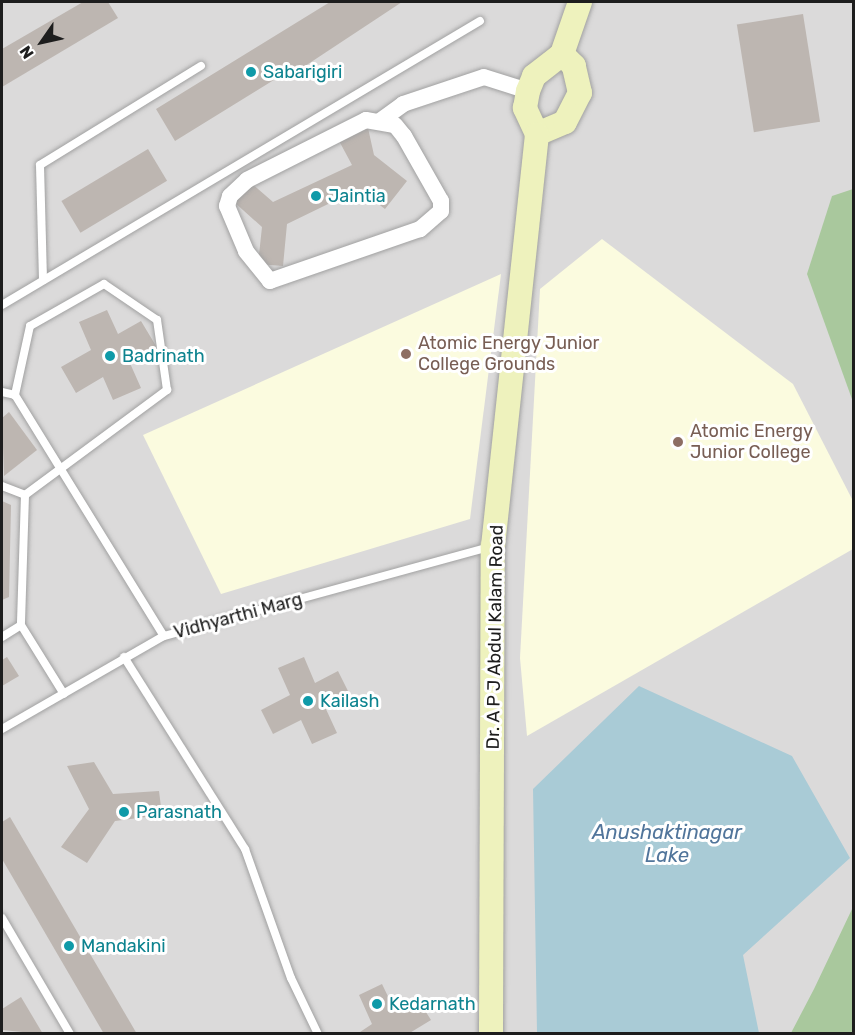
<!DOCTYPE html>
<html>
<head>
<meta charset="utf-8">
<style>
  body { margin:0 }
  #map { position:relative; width:855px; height:1035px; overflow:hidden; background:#edeae4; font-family:Rubik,sans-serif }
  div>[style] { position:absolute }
  .residential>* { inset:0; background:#dbdada; transform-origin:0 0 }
  .education>* { inset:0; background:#fbfbdf }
  .forest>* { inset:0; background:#a9c89d }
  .water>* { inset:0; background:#a9cbd6 }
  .building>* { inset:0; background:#bdb6b1; transform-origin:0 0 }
  .roads { filter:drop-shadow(0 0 2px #a1a1a1) drop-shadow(0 0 2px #a1a1a1) }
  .lane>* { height:8px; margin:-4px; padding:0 4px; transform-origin:4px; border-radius:4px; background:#fff }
  .street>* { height:16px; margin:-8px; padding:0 8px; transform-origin:8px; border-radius:8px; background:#fff }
  .secondary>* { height:24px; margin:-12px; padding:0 12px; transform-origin:12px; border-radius:12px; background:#eef2bd }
  .dots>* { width:16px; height:16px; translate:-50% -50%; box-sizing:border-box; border:3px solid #fff; border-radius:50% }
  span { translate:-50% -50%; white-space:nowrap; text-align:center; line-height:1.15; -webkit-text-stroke:6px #fff; paint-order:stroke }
  .culture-label { font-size:18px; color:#0d838f }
  .left { translate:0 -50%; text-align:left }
  .education-label { font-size:18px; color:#785e54 }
  .street-label { font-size:18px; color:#1d1d1d }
  .water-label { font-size:20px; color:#51759b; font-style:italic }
  .frame { position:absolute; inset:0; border:3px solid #1d1d1d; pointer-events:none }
  .north { position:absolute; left:12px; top:12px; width:60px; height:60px; -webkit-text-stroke:4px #fff; paint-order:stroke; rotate:236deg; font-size:16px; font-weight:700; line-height:24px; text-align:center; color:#1d1d1d }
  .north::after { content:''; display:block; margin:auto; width:21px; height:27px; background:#1d1d1d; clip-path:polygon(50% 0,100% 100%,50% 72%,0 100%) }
</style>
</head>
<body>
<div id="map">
  <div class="residential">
    <i style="left:2px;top:2px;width:851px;height:1032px"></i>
  </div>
  <div class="education">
    <i style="clip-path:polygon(602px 239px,793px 384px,853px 501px,853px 549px,527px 736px,520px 658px,540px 289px)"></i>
    <i style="clip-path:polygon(501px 274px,470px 519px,221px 594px,143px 435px)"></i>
  </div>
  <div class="forest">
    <i style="clip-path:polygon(853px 189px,854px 189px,853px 402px,807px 274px,832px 196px)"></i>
    <i style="clip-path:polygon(853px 907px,853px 1033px,791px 1033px,814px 989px)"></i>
  </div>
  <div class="water">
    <i style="clip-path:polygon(639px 686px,792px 756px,850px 858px,743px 955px,759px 1033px,537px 1033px,533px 789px)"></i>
  </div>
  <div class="building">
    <i style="clip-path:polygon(83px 2px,108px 2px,118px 18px,2px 87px,2px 49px)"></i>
    <i style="clip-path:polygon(330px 2px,402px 2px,293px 74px,290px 70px,175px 141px,156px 109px)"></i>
    <i style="left:803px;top:14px;width:109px;height:67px;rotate:81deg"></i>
    <i style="clip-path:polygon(368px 128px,374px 155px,407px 181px,385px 209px,359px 189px,287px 224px,283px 266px,258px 264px,262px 227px,234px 202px,251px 183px,273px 202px,352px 165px,337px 137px)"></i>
    <i style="left:148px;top:149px;width:37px;height:101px;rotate:59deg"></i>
    <i style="clip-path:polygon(107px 310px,118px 334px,141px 321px,156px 346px,129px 361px,141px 388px,113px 400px,103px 377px,76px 393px,61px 367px,91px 350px,79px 322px)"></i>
    <i style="clip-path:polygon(9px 412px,37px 450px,4px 476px,2px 418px)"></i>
    <i style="clip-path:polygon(2px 501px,11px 505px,9px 597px,2px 600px)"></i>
    <i style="clip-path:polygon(7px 657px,19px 676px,2px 686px,2px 660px)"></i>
    <i style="clip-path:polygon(304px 657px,315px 683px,338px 671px,350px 695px,325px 707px,337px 733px,312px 744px,301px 720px,273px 734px,261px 710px,290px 695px,278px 668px)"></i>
    <i style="clip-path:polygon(94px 762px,113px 794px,159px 791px,162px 815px,115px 821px,87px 863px,61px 847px,89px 809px,67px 766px)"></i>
    <i style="clip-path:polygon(10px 817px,137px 1034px,104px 1034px,2px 859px,2px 822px)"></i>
    <i style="clip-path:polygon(382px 984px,395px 1011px,417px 998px,431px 1020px,408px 1034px,357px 1034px,372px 1024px,359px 995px)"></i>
    <i style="clip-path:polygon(21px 997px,43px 1034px,2px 1030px,2px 1009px)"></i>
  </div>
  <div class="roads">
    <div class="lane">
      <i style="left:43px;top:280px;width:115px;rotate:-91.5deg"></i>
      <i style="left:40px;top:165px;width:189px;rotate:-31.6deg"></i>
      <i style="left:2px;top:305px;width:556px;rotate:-30.72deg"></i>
      <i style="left:2px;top:392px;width:13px;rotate:13deg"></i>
      <i style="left:15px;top:395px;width:283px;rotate:58.3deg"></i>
      <i style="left:2px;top:486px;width:25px;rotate:21deg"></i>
      <i style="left:25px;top:495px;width:177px;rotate:-36.5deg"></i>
      <i style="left:167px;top:390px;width:71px;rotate:-98.1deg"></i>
      <i style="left:157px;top:320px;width:64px;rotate:-145.8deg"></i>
      <i style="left:104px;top:284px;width:85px;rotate:150.4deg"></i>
      <i style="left:30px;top:326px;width:71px;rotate:102.3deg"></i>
      <i style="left:25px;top:495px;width:130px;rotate:91.8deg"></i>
      <i style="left:21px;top:625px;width:81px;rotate:58.1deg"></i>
      <i style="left:2px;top:637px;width:22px;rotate:-32deg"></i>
      <i style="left:124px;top:657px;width:227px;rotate:57.8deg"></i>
      <i style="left:245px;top:849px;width:137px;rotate:70.4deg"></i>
      <i style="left:291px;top:978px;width:62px;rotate:64.3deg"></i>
      <i style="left:2px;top:729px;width:187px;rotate:-29.9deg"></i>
      <i style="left:164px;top:636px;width:338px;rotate:-15.3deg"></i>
      <i style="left:2px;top:918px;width:134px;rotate:59.6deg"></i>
    </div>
    <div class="street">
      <i style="left:366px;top:120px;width:29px;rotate:10deg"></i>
      <i style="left:395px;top:125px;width:14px;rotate:51deg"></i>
      <i style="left:404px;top:136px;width:75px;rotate:60.4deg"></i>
      <i style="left:441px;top:201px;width:10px;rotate:90deg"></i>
      <i style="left:441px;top:211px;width:28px;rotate:139deg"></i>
      <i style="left:420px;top:229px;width:159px;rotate:160.9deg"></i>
      <i style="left:270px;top:281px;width:38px;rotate:-129deg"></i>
      <i style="left:246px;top:251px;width:49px;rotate:-112.9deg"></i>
      <i style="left:227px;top:206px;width:10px;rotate:-73deg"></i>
      <i style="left:230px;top:196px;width:23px;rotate:-43deg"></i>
      <i style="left:247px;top:180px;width:133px;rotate:-26.8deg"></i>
      <i style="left:380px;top:121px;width:29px;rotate:-36deg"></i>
      <i style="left:403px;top:104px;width:85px;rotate:-18.4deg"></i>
      <i style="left:484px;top:77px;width:46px;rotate:17.7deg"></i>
    </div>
    <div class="secondary">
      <i style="left:562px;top:54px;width:55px;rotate:-70.9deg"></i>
      <i style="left:537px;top:134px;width:30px;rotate:-23deg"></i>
      <i style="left:565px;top:122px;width:33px;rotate:-63deg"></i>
      <i style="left:580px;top:93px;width:28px;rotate:-103deg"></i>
      <i style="left:574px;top:66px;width:17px;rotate:-135deg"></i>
      <i style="left:537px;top:134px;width:29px;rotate:-115deg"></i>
      <i style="left:525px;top:108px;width:17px;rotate:-80deg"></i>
      <i style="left:528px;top:91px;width:16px;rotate:-68deg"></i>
      <i style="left:534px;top:76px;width:36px;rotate:-38deg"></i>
      <i style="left:491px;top:1034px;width:488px;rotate:-89.8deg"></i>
      <i style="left:493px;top:546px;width:414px;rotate:-83.9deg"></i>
    </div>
  </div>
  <div class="dots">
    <i style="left:251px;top:72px;background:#0f9aa8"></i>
    <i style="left:316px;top:196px;background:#0f9aa8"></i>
    <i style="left:406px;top:354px;background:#8d6e63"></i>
    <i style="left:110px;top:356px;background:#0f9aa8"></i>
    <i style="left:678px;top:442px;background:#8d6e63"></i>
    <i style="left:308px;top:701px;background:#0f9aa8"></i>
    <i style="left:124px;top:812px;background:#0f9aa8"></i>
    <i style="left:69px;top:946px;background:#0f9aa8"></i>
    <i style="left:377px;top:1004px;background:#0f9aa8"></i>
  </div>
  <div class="culture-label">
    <span class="left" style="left:263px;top:72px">Sabarigiri</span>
    <span class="left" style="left:328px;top:196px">Jaintia</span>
    <span class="left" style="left:122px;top:356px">Badrinath</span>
    <span class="left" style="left:320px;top:701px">Kailash</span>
    <span class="left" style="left:136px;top:812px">Parasnath</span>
    <span class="left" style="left:81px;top:946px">Mandakini</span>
    <span class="left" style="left:389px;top:1004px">Kedarnath</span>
  </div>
  <div class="education-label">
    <span class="left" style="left:418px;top:354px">Atomic Energy Junior<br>College Grounds</span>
    <span class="left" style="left:690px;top:442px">Atomic Energy<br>Junior College</span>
  </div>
  <div class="street-label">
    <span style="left:238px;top:616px;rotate:-15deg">Vidhyarthi Marg</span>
    <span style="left:495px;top:637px;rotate:-89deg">Dr. A P J Abdul Kalam Road</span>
  </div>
  <div class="water-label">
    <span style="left:667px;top:844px">Anushaktinagar<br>Lake</span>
  </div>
  <div class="frame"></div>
  <div class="north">N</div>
</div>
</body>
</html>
